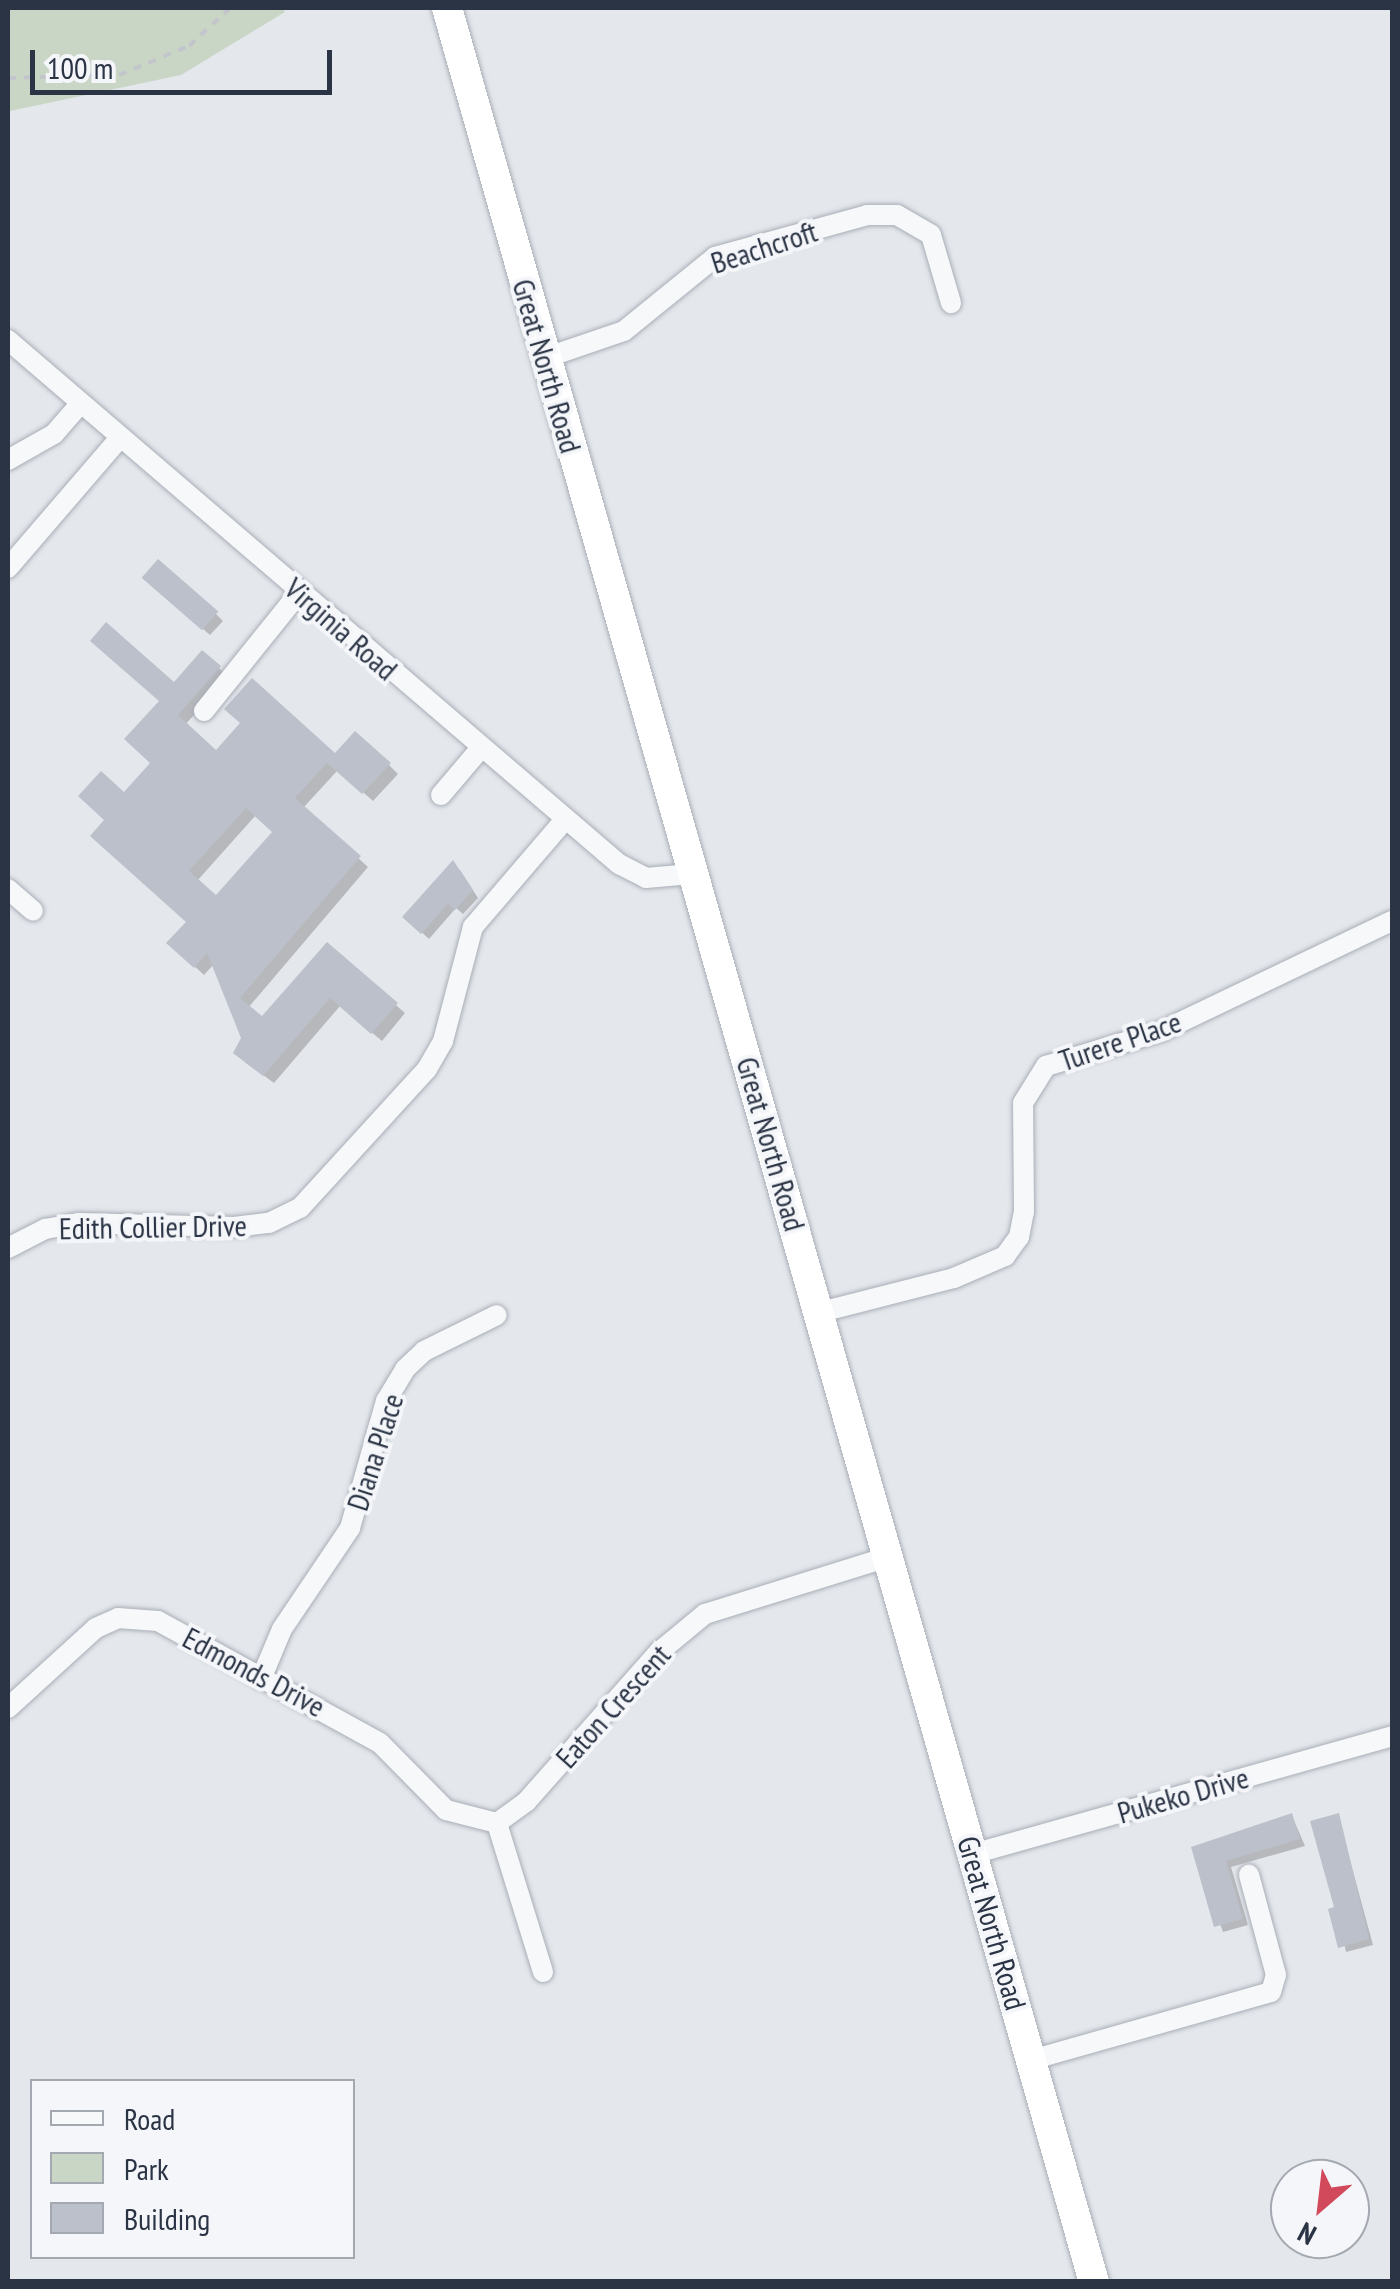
<!DOCTYPE html>
<html>
<head>
<meta charset="utf-8">
<style>
  body { margin:0 }
  #map { position:relative; width:1400px; height:2289px; overflow:hidden; background:#e4e7ec; font-family:"PT Sans Narrow",sans-serif }
  div>[style] { position:absolute }
  .green>* { inset:0; background:#c9d6c5 }
  .shadow>* { inset:0; background:#0003 }
  .building>* { inset:0; background:#bbc0ca; transform-origin:0 0 }
  .path>* { height:4px; margin-top:-2px; transform-origin:0; background:repeating-linear-gradient(90deg,#c2c5cb 0 8px,transparent 0 16px) }
  .roads { filter:drop-shadow(0 0 2px #a9aeb7) drop-shadow(0 0 2px #a9aeb7) }
  .minor>* { height:20px; margin:-10px; padding:0 10px; transform-origin:10px; border-radius:10px; background:#f7f8fa }
  .highway>* { height:30px; margin:-15px; padding:0 15px; transform-origin:15px; border-radius:15px; background:#fff }
  span { translate:-50% -50%; white-space:nowrap; text-align:center; line-height:1.15; -webkit-text-stroke:8px #f4f6f9; paint-order:stroke }
  .street-label { font-size:30px; color:#2b3445 }
  .frame { position:absolute; inset:0; border:10px solid #2b3445; pointer-events:none }
  .legend { position:absolute; left:30px; top:2079px; width:325px; height:180px; box-sizing:border-box; background:#f4f6f9; border:2px solid #a4a8b1; margin:0; padding:12px 18px; list-style:none; font-size:30px; color:#2b3445 }
  .legend li { display:flex; align-items:center; gap:20px; height:50px }
  .legend b { width:50px; border:2px solid #a4a8b1 }
  .north { position:absolute; left:1270px; top:2159px; width:100px; height:100px; box-sizing:border-box; background:#f4f6f9; border:2px solid #a4a8b1; border-radius:50%; rotate:208deg; font-size:28px; font-weight:700; line-height:40px; text-align:center; color:#2b3445 }
  .north::after { content:''; display:block; margin:auto; width:35px; height:45px; background:#d1495b; clip-path:polygon(50% 0,100% 100%,50% 72%,0 100%) }
  .scale { position:absolute; left:30px; top:50px; width:302px; height:45px; box-sizing:border-box; border:5px solid #2b3445; border-top:0; padding-left:12px; font-size:30px; line-height:35px; white-space:nowrap; color:#2b3445; -webkit-text-stroke:8px #f4f6f9; paint-order:stroke }
</style>
</head>
<body>
<div id="map">
  <div class="green">
    <i style="clip-path:polygon(8px 8px,282px 8px,285px 12px,181px 75px,10px 111px)"></i>
  </div>
  <div class="shadow">
    <i style="clip-path:polygon(151px 584px,216px 614px,223px 621px,210px 635px)"></i>
    <i style="clip-path:polygon(evenodd,219px 668px,228px 677px,185px 725px,217px 754px,335px 756px,389px 765px,398px 774px,373px 801px,338px 770px,303px 808px,368px 867px,248px 1008px,262px 1020px,328px 946px,405px 1013px,382px 1041px,340px 1006px,274px 1083px,245px 1062px,244px 1038px,214px 964px,204px 975px,179px 952px,189px 922px,125px 795px,153px 763px,174px 685px,219px 668px,256px 815px,275px 832px,216px 898px,197px 881px,256px 815px)"></i>
    <i style="clip-path:polygon(460px 870px,478px 898px,463px 914px,456px 908px,429px 939px,405px 917px)"></i>
    <i style="clip-path:polygon(1292px 1816px,1305px 1846px,1231px 1867px,1248px 1925px,1223px 1932px,1194px 1849px)"></i>
    <i style="clip-path:polygon(1338px 1816px,1373px 1945px,1346px 1952px,1337px 1909px)"></i>
  </div>
  <div class="building">
    <i style="left:158px;top:559px;width:80px;height:25px;rotate:41deg"></i>
    <i style="clip-path:polygon(evenodd,106px 622px,174px 682px,202px 650px,221px 666px,178px 715px,216px 750px,240px 723px,224px 709px,252px 678px,335px 753px,355px 731px,391px 763px,362px 794px,327px 763px,295px 798px,361px 856px,240px 998px,262px 1016px,327px 942px,398px 1003px,371px 1034px,330px 998px,263px 1076px,233px 1053px,241px 1038px,207px 953px,194px 968px,166px 943px,186px 922px,90px 836px,104px 820px,78px 796px,101px 771px,124px 792px,150px 763px,124px 739px,159px 701px,90px 641px,106px 622px,246px 808px,272px 832px,216px 895px,189px 871px,246px 808px)"></i>
    <i style="clip-path:polygon(453px 860px,473px 890px,455px 910px,448px 904px,421px 934px,402px 917px)"></i>
    <i style="clip-path:polygon(1292px 1813px,1300px 1839px,1226px 1861px,1243px 1919px,1214px 1927px,1191px 1847px)"></i>
    <i style="clip-path:polygon(1339px 1813px,1369px 1939px,1338px 1948px,1328px 1909px,1334px 1907px,1310px 1821px)"></i>
  </div>
  <div class="path">
    <i style="left:8px;top:78px;width:111px;rotate:-1.5deg"></i>
    <i style="left:119px;top:75px;width:76px;rotate:-22.5deg"></i>
    <i style="left:189px;top:46px;width:56px;rotate:-42.8deg"></i>
  </div>
  <div class="roads">
    <div class="minor">
      <i style="left:8px;top:340px;width:805px;rotate:40.62deg"></i>
      <i style="left:619px;top:864px;width:30px;rotate:27deg"></i>
      <i style="left:646px;top:878px;width:45px;rotate:-5.1deg"></i>
      <i style="left:545px;top:358px;width:83px;rotate:-18.9deg"></i>
      <i style="left:624px;top:331px;width:117px;rotate:-39.1deg"></i>
      <i style="left:715px;top:257px;width:158px;rotate:-15.4deg"></i>
      <i style="left:867px;top:215px;width:30px"></i>
      <i style="left:897px;top:215px;width:39px;rotate:30deg"></i>
      <i style="left:931px;top:235px;width:71px;rotate:73.6deg"></i>
      <i style="left:8px;top:460px;width:53px;rotate:-29.5deg"></i>
      <i style="left:54px;top:434px;width:40px;rotate:-49deg"></i>
      <i style="left:8px;top:568px;width:172px;rotate:-49.3deg"></i>
      <i style="left:204px;top:711px;width:151px;rotate:-51.2deg"></i>
      <i style="left:441px;top:795px;width:60px;rotate:-49.7deg"></i>
      <i style="left:8px;top:889px;width:33px;rotate:41deg"></i>
      <i style="left:8px;top:1248px;width:42px;rotate:-27.2deg"></i>
      <i style="left:45px;top:1229px;width:35px;rotate:-10deg"></i>
      <i style="left:79px;top:1223px;width:155px;rotate:1.5deg"></i>
      <i style="left:234px;top:1227px;width:35px;rotate:-7deg"></i>
      <i style="left:269px;top:1223px;width:34px;rotate:-26deg"></i>
      <i style="left:300px;top:1208px;width:188px;rotate:-47.6deg"></i>
      <i style="left:427px;top:1069px;width:32px;rotate:-60deg"></i>
      <i style="left:443px;top:1041px;width:118px;rotate:-75.3deg"></i>
      <i style="left:473px;top:927px;width:140px;rotate:-49.4deg"></i>
      <i style="left:817px;top:1313px;width:141px;rotate:-14.3deg"></i>
      <i style="left:954px;top:1278px;width:56px;rotate:-23.3deg"></i>
      <i style="left:1005px;top:1256px;width:24px;rotate:-54deg"></i>
      <i style="left:1019px;top:1237px;width:25px;rotate:-79deg"></i>
      <i style="left:1024px;top:1212px;width:109px;rotate:-90.5deg"></i>
      <i style="left:1023px;top:1103px;width:44px;rotate:-58.1deg"></i>
      <i style="left:1046px;top:1066px;width:121px;rotate:-16.8deg"></i>
      <i style="left:1162px;top:1031px;width:255px;rotate:-25.6deg"></i>
      <i style="left:261px;top:1679px;width:54px;rotate:-67.2deg"></i>
      <i style="left:282px;top:1629px;width:122px;rotate:-56deg"></i>
      <i style="left:350px;top:1528px;width:132px;rotate:-74.2deg"></i>
      <i style="left:386px;top:1401px;width:37px;rotate:-59deg"></i>
      <i style="left:405px;top:1369px;width:26px;rotate:-43deg"></i>
      <i style="left:424px;top:1351px;width:81px;rotate:-26.3deg"></i>
      <i style="left:8px;top:1708px;width:119px;rotate:-42.3deg"></i>
      <i style="left:96px;top:1628px;width:24px;rotate:-24deg"></i>
      <i style="left:118px;top:1618px;width:40px;rotate:4.3deg"></i>
      <i style="left:158px;top:1621px;width:253px;rotate:28.8deg"></i>
      <i style="left:380px;top:1743px;width:94px;rotate:45.4deg"></i>
      <i style="left:446px;top:1810px;width:53px;rotate:14.3deg"></i>
      <i style="left:973px;top:1854px;width:435px;rotate:-15.7deg"></i>
      <i style="left:543px;top:1972px;width:156px;rotate:-107.2deg"></i>
      <i style="left:497px;top:1823px;width:37px;rotate:-36deg"></i>
      <i style="left:527px;top:1801px;width:199px;rotate:-48.5deg"></i>
      <i style="left:659px;top:1652px;width:60px;rotate:-39.6deg"></i>
      <i style="left:705px;top:1614px;width:192px;rotate:-17.3deg"></i>
      <i style="left:1031px;top:2060px;width:249px;rotate:-15.8deg"></i>
      <i style="left:1271px;top:1992px;width:18px;rotate:-74deg"></i>
      <i style="left:1276px;top:1975px;width:104px;rotate:-105.1deg"></i>
    </div>
    <div class="highway">
      <i style="left:447px;top:8px;width:2364px;rotate:74.12deg"></i>
    </div>
  </div>
  <div class="street-label">
    <span style="left:764px;top:247px;rotate:-18deg">Beachcroft</span>
    <span style="left:547px;top:366px;rotate:74deg">Great North Road</span>
    <span style="left:341px;top:629px;rotate:41deg">Virginia Road</span>
    <span style="left:1120px;top:1041px;rotate:-19deg">Turere Place</span>
    <span style="left:771px;top:1144px;rotate:74deg">Great North Road</span>
    <span style="left:153px;top:1227px;rotate:-1deg">Edith Collier Drive</span>
    <span style="left:375px;top:1452px;rotate:-72deg">Diana Place</span>
    <span style="left:254px;top:1672px;rotate:28deg">Edmonds Drive</span>
    <span style="left:613px;top:1706px;rotate:-48deg">Eaton Crescent</span>
    <span style="left:1183px;top:1795px;rotate:-16deg">Pukeko Drive</span>
    <span style="left:992px;top:1923px;rotate:74deg">Great North Road</span>
  </div>
  <div class="frame"></div>
  <ul class="legend">
  <li><b style="height:12px;background:#f7f8fa"></b>Road</li>
  <li><b style="height:28px;background:#c9d6c5"></b>Park</li>
  <li><b style="height:28px;background:#bbc0ca"></b>Building</li>
  </ul>
  <div class="north">N</div>
  <div class="scale">100 m</div>
</div>
</body>
</html>
